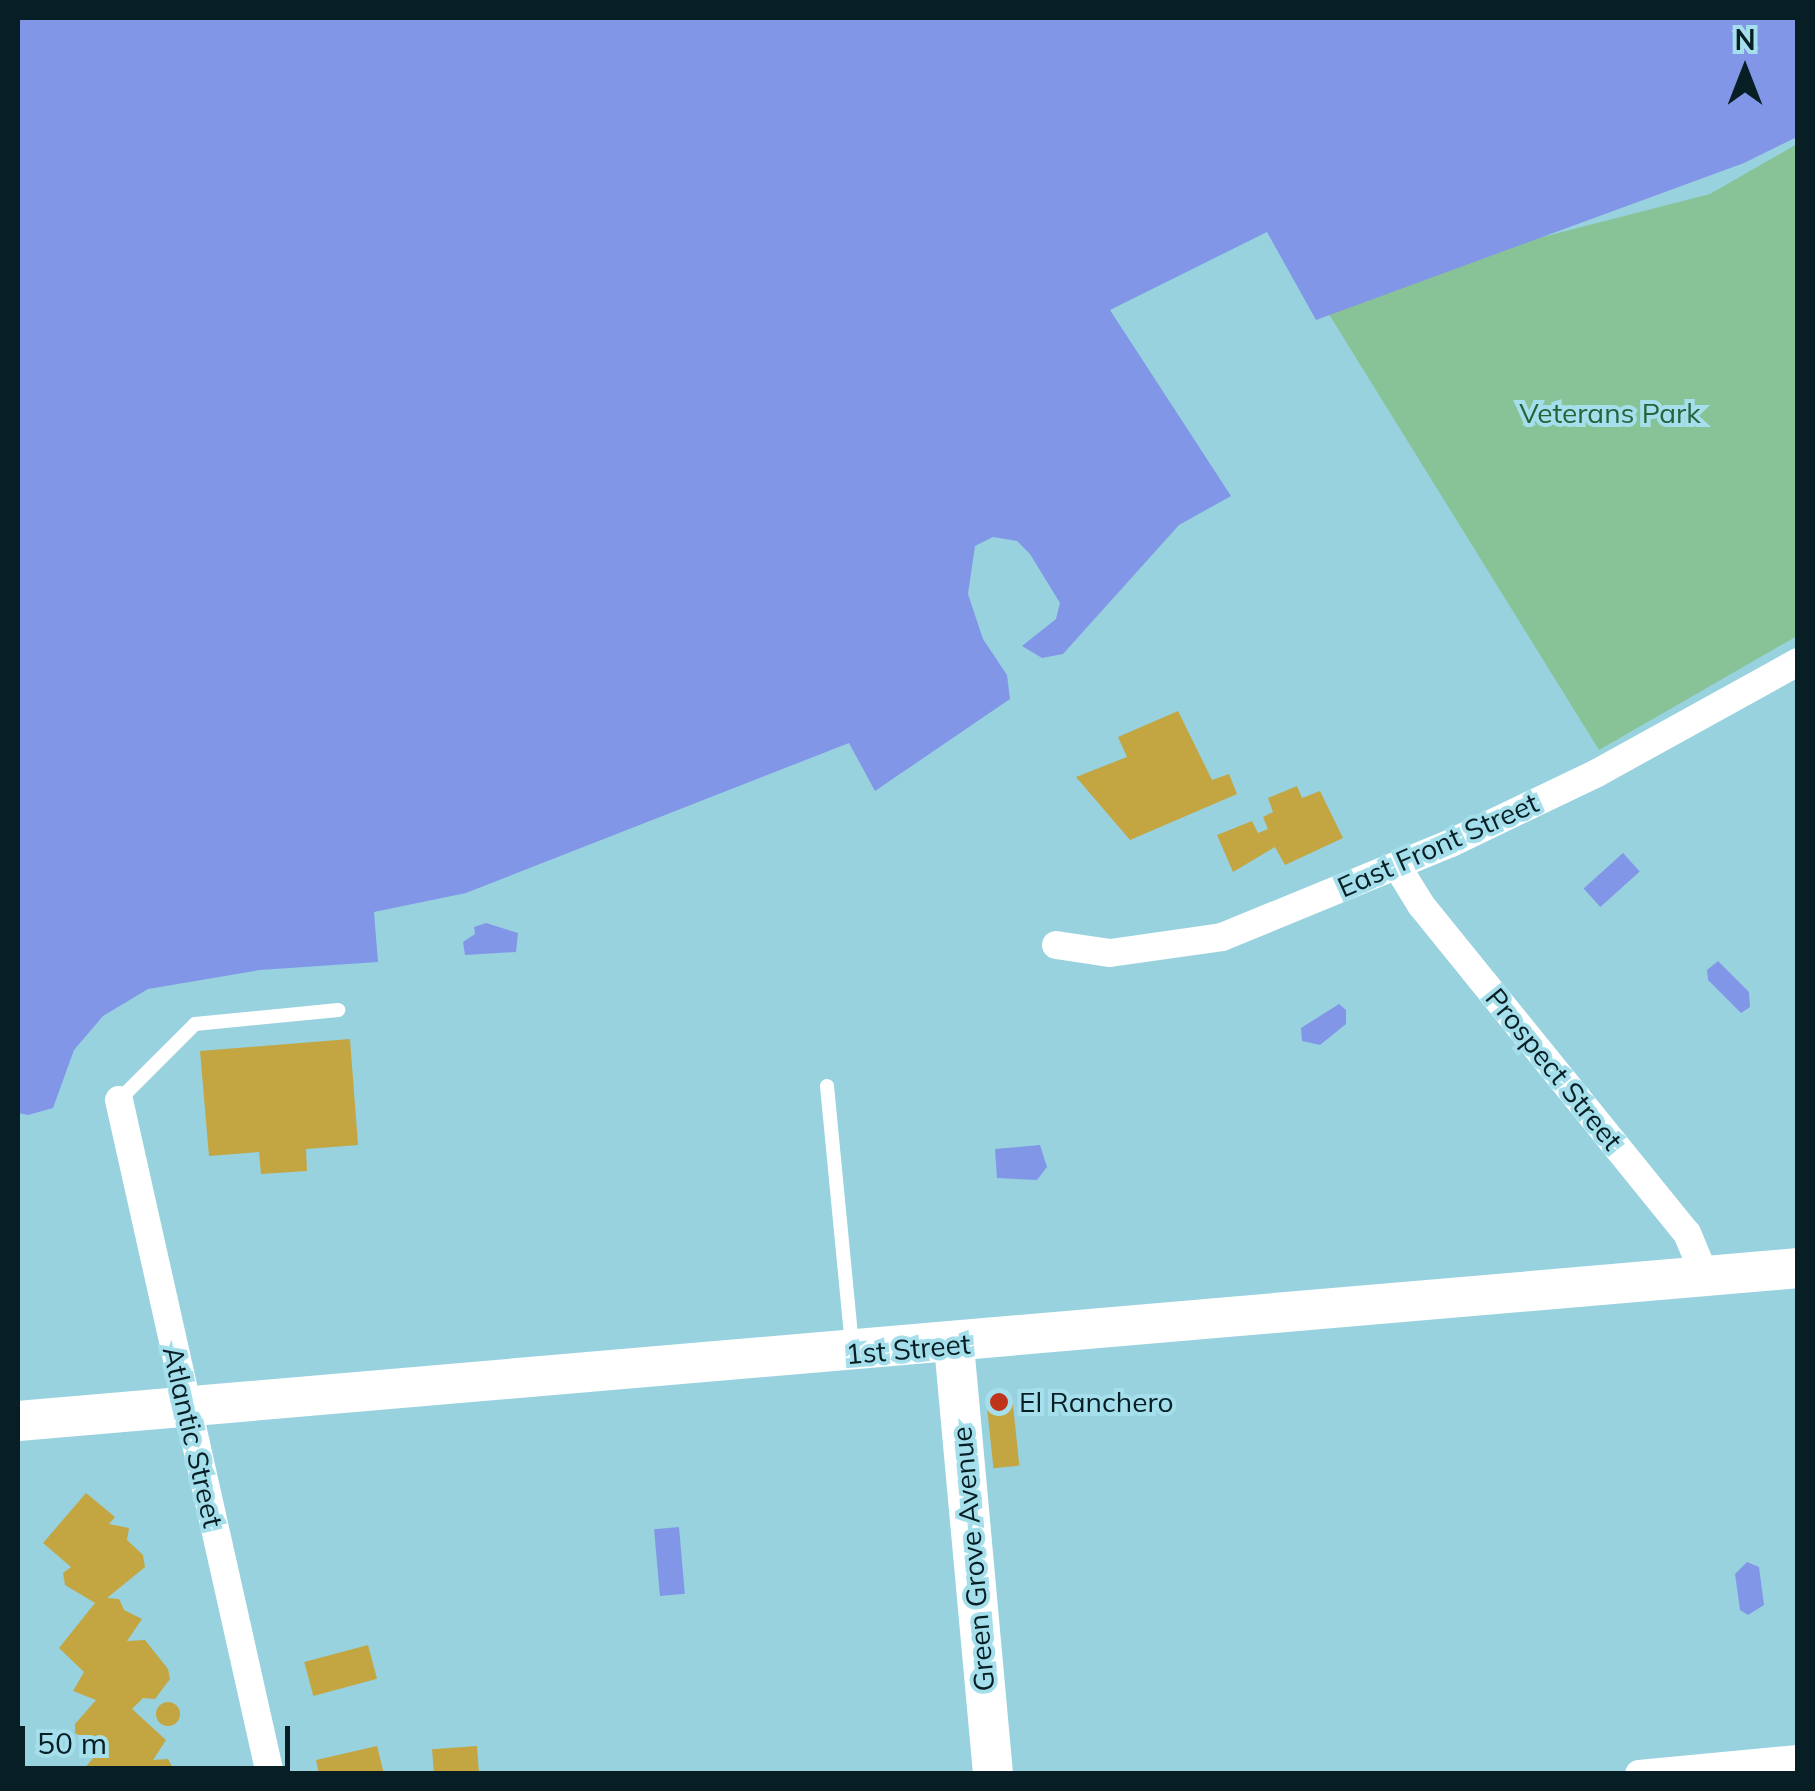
<!DOCTYPE html>
<html>
<head>
<meta charset="utf-8">
<style>
  body { margin:0 }
  #map { position:relative; width:1815px; height:1791px; overflow:hidden; background:#98d2df; font-family:Mulish,sans-serif }
  div>[style] { position:absolute }
  .green>* { inset:0; background:#88c398 }
  .water>* { inset:0; background:#8296e7; transform-origin:0 0 }
  .building>* { inset:0; background:#c3a542; transform-origin:0 0 }
  .round { border-radius:50% }
  .lane>* { height:14px; margin:-7px; padding:0 7px; transform-origin:7px; border-radius:7px; background:#fff }
  .street>* { height:28px; margin:-14px; padding:0 14px; transform-origin:14px; border-radius:14px; background:#fff }
  .secondary>* { height:40px; margin:-20px; padding:0 20px; transform-origin:20px; border-radius:20px; background:#fff }
  .dots>* { width:28px; height:28px; translate:-50% -50%; box-sizing:border-box; border:5px solid #a5dfec; border-radius:50% }
  span { translate:-50% -50%; white-space:nowrap; text-align:center; line-height:1.15; -webkit-text-stroke:8px #a5dfec; paint-order:stroke }
  .park-label { font-size:28px; color:#26633b }
  .street-label { font-size:28px; color:#071f24 }
  .poi-label { font-size:28px; color:#071f24 }
  .left { translate:0 -50%; text-align:left }
  .frame { position:absolute; inset:0; border:20px solid #071f24; pointer-events:none }
  .north { position:absolute; left:1695px; top:20px; width:100px; height:100px; -webkit-text-stroke:8px #a5dfec; paint-order:stroke; rotate:0deg; font-size:28px; font-weight:700; line-height:40px; text-align:center; color:#071f24 }
  .north::after { content:''; display:block; margin:auto; width:35px; height:45px; background:#071f24; clip-path:polygon(50% 0,100% 100%,50% 72%,0 100%) }
  .scale { position:absolute; left:20px; top:1726px; width:270px; height:45px; box-sizing:border-box; border:5px solid #071f24; border-top:0; padding-left:12px; font-size:30px; line-height:35px; white-space:nowrap; color:#071f24; -webkit-text-stroke:8px #a5dfec; paint-order:stroke }
</style>
</head>
<body>
<div id="map">
  <div class="green">
    <i style="clip-path:polygon(1797px 144px,1797px 636px,1599px 750px,1317px 295px,1710px 194px)"></i>
  </div>
  <div class="water">
    <i style="clip-path:polygon(18px 18px,1797px 18px,1797px 137px,1744px 163px,1316px 320px,1267px 232px,1110px 310px,1231px 496px,1179px 525px,1063px 654px,1042px 658px,1022px 646px,1056px 619px,1060px 603px,1030px 554px,1017px 541px,993px 537px,975px 546px,968px 594px,983px 639px,1007px 675px,1010px 699px,875px 791px,849px 743px,466px 893px,374px 912px,378px 962px,260px 970px,148px 989px,103px 1016px,74px 1050px,53px 1108px,28px 1115px,18px 1113px)"></i>
    <i style="left:1623px;top:853px;width:25px;height:53px;rotate:48deg"></i>
    <i style="clip-path:polygon(486px 923px,518px 933px,516px 952px,465px 955px,463px 942px,475px 934px,474px 927px)"></i>
    <i style="clip-path:polygon(1718px 961px,1749px 992px,1750px 1007px,1741px 1013px,1708px 980px,1707px 970px)"></i>
    <i style="clip-path:polygon(1339px 1004px,1346px 1010px,1346px 1024px,1320px 1045px,1302px 1041px,1301px 1028px)"></i>
    <i style="clip-path:polygon(1040px 1145px,1047px 1167px,1037px 1180px,997px 1178px,995px 1149px)"></i>
    <i style="left:679px;top:1527px;width:67px;height:25px;rotate:85deg"></i>
    <i style="clip-path:polygon(1747px 1562px,1759px 1567px,1764px 1605px,1748px 1615px,1740px 1610px,1735px 1574px)"></i>
  </div>
  <div class="building">
    <i style="clip-path:polygon(1178px 711px,1212px 780px,1229px 774px,1237px 794px,1130px 840px,1076px 777px,1127px 757px,1118px 737px)"></i>
    <i style="clip-path:polygon(1297px 786px,1302px 798px,1320px 791px,1343px 838px,1285px 865px,1275px 847px,1233px 872px,1217px 835px,1252px 821px,1258px 833px,1268px 829px,1263px 817px,1273px 812px,1268px 798px)"></i>
    <i style="clip-path:polygon(350px 1039px,358px 1145px,306px 1149px,307px 1171px,261px 1174px,259px 1152px,209px 1156px,200px 1051px)"></i>
    <i style="left:1012px;top:1396px;width:70px;height:26px;rotate:84deg"></i>
    <i style="clip-path:polygon(86px 1493px,115px 1517px,109px 1524px,129px 1528px,127px 1540px,143px 1555px,145px 1567px,107px 1598px,119px 1599px,124px 1610px,142px 1619px,127px 1641px,145px 1640px,168px 1669px,170px 1679px,155px 1699px,143px 1698px,132px 1709px,166px 1740px,153px 1760px,168px 1759px,176px 1774px,85px 1768px,101px 1748px,75px 1733px,75px 1724px,96px 1700px,73px 1691px,84px 1672px,59px 1648px,95px 1603px,65px 1585px,63px 1573px,71px 1567px,43px 1543px)"></i>
    <i style="left:368px;top:1645px;width:35px;height:66px;rotate:75deg"></i>
    <i class="round" style="left:156px;top:1702px;width:24px;height:24px"></i>
    <i style="clip-path:polygon(377px 1746px,384px 1774px,319px 1774px,316px 1760px)"></i>
    <i style="left:477px;top:1746px;width:28px;height:45px;rotate:86deg"></i>
  </div>
  <div class="lane">
    <i style="left:827px;top:1086px;width:263px;rotate:84.5deg"></i>
    <i style="left:119px;top:1100px;width:107px;rotate:-45deg"></i>
    <i style="left:195px;top:1024px;width:144px;rotate:-5.6deg"></i>
  </div>
  <div class="street">
    <i style="left:1397px;top:866px;width:46px;rotate:58.4deg"></i>
    <i style="left:1421px;top:905px;width:422px;rotate:51deg"></i>
    <i style="left:1687px;top:1233px;width:47px;rotate:67.3deg"></i>
    <i style="left:1056px;top:945px;width:55px;rotate:8.4deg"></i>
    <i style="left:1110px;top:953px;width:113px;rotate:-8.1deg"></i>
    <i style="left:1222px;top:937px;width:248px;rotate:-22.3deg"></i>
    <i style="left:1451px;top:843px;width:162px;rotate:-25.6deg"></i>
    <i style="left:1597px;top:773px;width:230px;rotate:-28.9deg"></i>
    <i style="left:119px;top:1100px;width:691px;rotate:77.37deg"></i>
    <i style="left:1639px;top:1774px;width:160px;rotate:-5.4deg"></i>
  </div>
  <div class="secondary">
    <i style="left:954px;top:1345px;width:431px;rotate:84.8deg"></i>
    <i style="left:18px;top:1421px;width:1787px;rotate:-4.91deg"></i>
  </div>
  <div class="dots">
    <i style="left:999px;top:1402px;background:#bf341b"></i>
  </div>
  <div class="park-label">
    <span style="left:1610px;top:413px">Veterans Park</span>
  </div>
  <div class="street-label">
    <span style="left:1438px;top:845px;rotate:-24deg">East Front Street</span>
    <span style="left:1554px;top:1069px;rotate:51deg">Prospect Street</span>
    <span style="left:908px;top:1349px;rotate:-5deg">1st Street</span>
    <span style="left:193px;top:1437px;rotate:77deg">Atlantic Street</span>
    <span style="left:973px;top:1559px;rotate:-95deg">Green Grove Avenue</span>
  </div>
  <div class="poi-label">
    <span class="left" style="left:1019px;top:1402px">El Ranchero</span>
  </div>
  <div class="frame"></div>
  <div class="north">N</div>
  <div class="scale">50 m</div>
</div>
</body>
</html>
